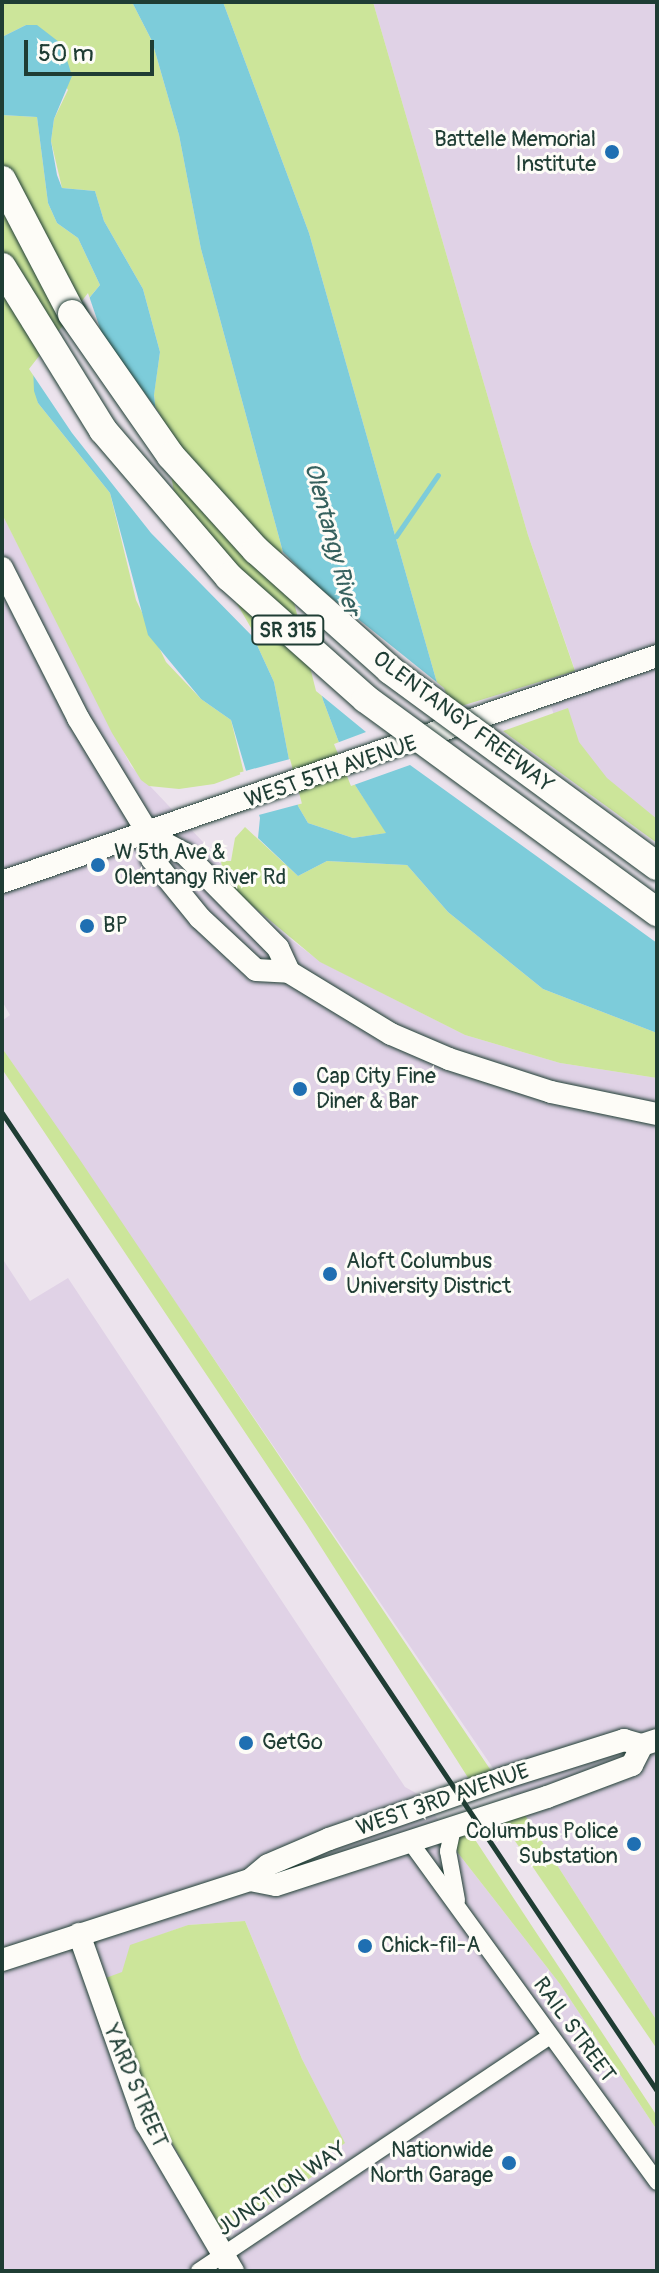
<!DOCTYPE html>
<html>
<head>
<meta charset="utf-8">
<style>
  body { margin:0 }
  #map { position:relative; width:659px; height:2273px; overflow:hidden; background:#ece3ed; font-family:Pangolin,sans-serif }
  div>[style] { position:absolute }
  .built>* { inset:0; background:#e0d2e6 }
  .green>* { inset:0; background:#cce59a }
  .water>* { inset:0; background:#7dccda }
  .pier>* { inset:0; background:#ece3ed; transform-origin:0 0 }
  .stream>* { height:5px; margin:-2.5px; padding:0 2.5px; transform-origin:2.5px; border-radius:2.5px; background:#7dccda }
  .roads { filter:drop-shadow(0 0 2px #1f3d34) drop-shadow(0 0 2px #1f3d34) }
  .street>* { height:16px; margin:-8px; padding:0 8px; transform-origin:8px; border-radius:8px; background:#fdfcf7 }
  .secondary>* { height:22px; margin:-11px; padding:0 11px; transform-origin:11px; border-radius:11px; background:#fdfcf7 }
  .highway>* { height:28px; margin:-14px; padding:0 14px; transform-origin:14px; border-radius:14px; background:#fdfcf7 }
  .rail>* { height:5px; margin:-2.5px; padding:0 2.5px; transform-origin:2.5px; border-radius:2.5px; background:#1f3d34 }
  .bridges { filter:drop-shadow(0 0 2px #1f3d34) drop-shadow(0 0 2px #1f3d34) }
  .highway-bridge>* { height:28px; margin:-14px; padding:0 14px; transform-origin:14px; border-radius:14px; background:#fdfcf7 }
  .dots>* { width:22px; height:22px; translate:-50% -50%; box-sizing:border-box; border:4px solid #fdfcf7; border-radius:50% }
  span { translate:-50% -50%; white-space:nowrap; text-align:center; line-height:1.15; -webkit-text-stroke:6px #fdfcf7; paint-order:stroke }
  .shield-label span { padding:2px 6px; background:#fdfcf7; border:2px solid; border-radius:6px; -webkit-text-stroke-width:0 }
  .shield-label { font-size:20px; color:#1f3d34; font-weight:700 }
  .poi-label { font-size:22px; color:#1f3d34 }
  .right { translate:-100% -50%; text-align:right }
  .left { translate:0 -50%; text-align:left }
  .street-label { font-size:22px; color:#1f3d34 }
  .water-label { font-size:24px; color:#36615e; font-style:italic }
  .frame { position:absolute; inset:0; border:4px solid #1f3d34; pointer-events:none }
  .scale { position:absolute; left:24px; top:40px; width:130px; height:36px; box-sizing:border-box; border:4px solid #1f3d34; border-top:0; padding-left:10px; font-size:24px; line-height:28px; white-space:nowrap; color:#1f3d34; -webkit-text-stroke:6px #fdfcf7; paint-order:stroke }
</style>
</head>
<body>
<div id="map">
  <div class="built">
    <i style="clip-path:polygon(373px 2px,657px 2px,657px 841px,554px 715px,542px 681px,575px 670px,528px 535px)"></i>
    <i style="clip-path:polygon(2px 514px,131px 766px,221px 861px,224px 882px,261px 917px,321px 962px,465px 1035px,560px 1063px,657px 1078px,657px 2021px,525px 1815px,2px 1048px,2px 1021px,10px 1015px,2px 1001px)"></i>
    <i style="clip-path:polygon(2px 1258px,30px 1301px,68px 1278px,405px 1787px,425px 1798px,458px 1853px,560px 1984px,657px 2130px,657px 2271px,220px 2271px,236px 2228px,318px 2173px,314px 2165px,344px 2143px,302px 2059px,245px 1921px,188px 1925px,130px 1946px,220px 2228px,203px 2271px,2px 2271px)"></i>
  </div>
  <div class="green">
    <i style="clip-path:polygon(2px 2px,132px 2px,152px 41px,179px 135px,201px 249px,323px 700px,355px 785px,387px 833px,353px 838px,308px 823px,298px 806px,274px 682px,246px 621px,172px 499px,162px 468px,154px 394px,160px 352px,143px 289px,104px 221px,95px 191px,62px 188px,51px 141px,54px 119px,68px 90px,26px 25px,2px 37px)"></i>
    <i style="clip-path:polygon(223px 2px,373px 2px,528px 535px,575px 671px,445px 711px,309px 233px)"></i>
    <i style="clip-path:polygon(2px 115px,37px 117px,48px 203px,57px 223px,78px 238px,100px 285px,33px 365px,38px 403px,110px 493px,136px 600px,166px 662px,201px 699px,231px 720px,244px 773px,214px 784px,179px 789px,149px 786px,141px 780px,112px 733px,2px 514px)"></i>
    <i style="clip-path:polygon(568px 708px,579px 742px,607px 778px,657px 819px,657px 843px,503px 731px)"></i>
    <i style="clip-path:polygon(245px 827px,298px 876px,327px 861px,407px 865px,448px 912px,543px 989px,657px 1033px,657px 1078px,560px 1063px,465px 1035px,320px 962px,224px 882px,221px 861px,231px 861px,235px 838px)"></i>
    <i style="clip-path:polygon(2px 1048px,78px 1157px,496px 1778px,474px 1787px,307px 1525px,2px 1069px)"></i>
    <i style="clip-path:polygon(525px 1815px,657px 2021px,657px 2049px,502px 1822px)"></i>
    <i style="clip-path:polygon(466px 1826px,657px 2116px,657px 2130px,560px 1984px,458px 1853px,453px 1839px)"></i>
    <i style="clip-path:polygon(245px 1921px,302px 2059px,345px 2143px,315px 2164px,318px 2173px,229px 2230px,220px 2228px,150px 2104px,103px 1979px,122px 1972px,130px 1945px,188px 1925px)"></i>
  </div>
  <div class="water">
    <i style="clip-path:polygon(132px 2px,223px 2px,309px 233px,445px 711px,465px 755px,657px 899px,657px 1033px,543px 989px,448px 912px,407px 865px,327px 861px,298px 876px,258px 838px,260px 818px,231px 720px,201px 699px,148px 635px,110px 493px,38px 403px,34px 391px,33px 366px,100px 285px,78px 238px,57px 223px,48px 203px,37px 117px,2px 115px,2px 37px,26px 25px,37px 25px,59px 42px,67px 60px,72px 76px,54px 119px,51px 141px,57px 175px,62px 188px,95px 191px,104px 221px,143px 289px,160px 352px,154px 395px,162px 468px,172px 499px,246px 621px,274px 682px,298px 806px,308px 823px,353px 838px,386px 833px,355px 785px,323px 700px,201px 249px,179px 135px,152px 41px)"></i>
  </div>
  <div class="pier">
    <i style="clip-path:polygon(88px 293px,102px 334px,160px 414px,175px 497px,261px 645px,151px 533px,72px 433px,29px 369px)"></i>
    <i style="clip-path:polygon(281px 550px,317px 586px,444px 688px,468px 753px,513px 805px,657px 895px,657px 943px,410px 765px,351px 786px,334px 744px,366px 732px,316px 691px)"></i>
    <i style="left:290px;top:759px;width:46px;height:52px;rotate:75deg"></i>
  </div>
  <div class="stream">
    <i style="left:396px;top:536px;width:74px;rotate:-55.5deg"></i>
  </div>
  <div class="roads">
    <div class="street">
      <i style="left:453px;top:1828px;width:24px;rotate:102deg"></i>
      <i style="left:448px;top:1851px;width:50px;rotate:79.6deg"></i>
      <i style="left:411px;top:1843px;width:419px;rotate:54deg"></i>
      <i style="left:199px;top:2271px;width:422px;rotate:-33.8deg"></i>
    </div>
    <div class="secondary">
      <i style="left:2px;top:568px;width:168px;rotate:63.1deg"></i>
      <i style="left:78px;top:718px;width:137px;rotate:58.7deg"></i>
      <i style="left:149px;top:835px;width:24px;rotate:83deg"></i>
      <i style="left:152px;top:859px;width:76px;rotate:50.9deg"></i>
      <i style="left:200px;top:918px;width:76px;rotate:42.9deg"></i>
      <i style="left:256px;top:970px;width:33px;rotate:3deg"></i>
      <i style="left:289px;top:972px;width:119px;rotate:31.3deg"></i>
      <i style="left:391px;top:1034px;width:63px;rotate:23.3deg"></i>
      <i style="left:449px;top:1059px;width:107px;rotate:17.9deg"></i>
      <i style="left:551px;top:1092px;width:108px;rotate:11.7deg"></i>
      <i style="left:149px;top:835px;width:41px;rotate:27.8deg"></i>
      <i style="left:185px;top:854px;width:132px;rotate:45.3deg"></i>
      <i style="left:278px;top:948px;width:26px;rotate:65deg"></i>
      <i style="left:2px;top:882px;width:693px;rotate:-19.04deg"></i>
      <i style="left:250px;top:1880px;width:26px;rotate:11deg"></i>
      <i style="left:276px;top:1885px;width:285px;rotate:-18deg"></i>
      <i style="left:547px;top:1797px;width:91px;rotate:-20.6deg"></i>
      <i style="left:632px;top:1765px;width:22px;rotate:-63deg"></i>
      <i style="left:79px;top:1934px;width:201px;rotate:70.5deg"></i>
      <i style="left:146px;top:2123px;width:172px;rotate:59.6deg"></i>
      <i style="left:2px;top:1960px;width:261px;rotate:-17.9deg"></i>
      <i style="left:250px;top:1880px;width:23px;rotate:-40deg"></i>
      <i style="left:268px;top:1865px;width:66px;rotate:-23.1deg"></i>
      <i style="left:329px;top:1839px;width:188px;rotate:-19.2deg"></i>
      <i style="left:507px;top:1777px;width:123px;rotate:-17.5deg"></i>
      <i style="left:624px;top:1740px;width:19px;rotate:16deg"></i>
      <i style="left:642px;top:1745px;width:16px;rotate:-18deg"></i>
    </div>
    <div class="highway">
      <i style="left:2px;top:180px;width:151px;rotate:62.4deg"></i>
    </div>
  </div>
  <div class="rail">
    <i style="left:2px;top:1113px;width:1177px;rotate:56.19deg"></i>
  </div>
  <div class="bridges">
    <div class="highway-bridge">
      <i style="left:2px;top:267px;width:192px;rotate:58.2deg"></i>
      <i style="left:103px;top:430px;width:194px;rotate:49.4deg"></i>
      <i style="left:229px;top:577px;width:183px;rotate:41.7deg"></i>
      <i style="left:366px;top:699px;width:361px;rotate:36.2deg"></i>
      <i style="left:72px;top:314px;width:173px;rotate:55.1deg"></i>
      <i style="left:171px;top:456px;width:127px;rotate:47.9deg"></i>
      <i style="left:256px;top:550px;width:180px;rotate:41.8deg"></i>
      <i style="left:390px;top:670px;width:331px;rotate:36.3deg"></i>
    </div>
  </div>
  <div class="dots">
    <i style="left:612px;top:152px;background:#1f6fb2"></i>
    <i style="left:98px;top:865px;background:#1f6fb2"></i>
    <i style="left:87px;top:926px;background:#1f6fb2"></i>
    <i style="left:300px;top:1089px;background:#1f6fb2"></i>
    <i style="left:330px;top:1274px;background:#1f6fb2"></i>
    <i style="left:246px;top:1743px;background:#1f6fb2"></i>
    <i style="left:634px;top:1844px;background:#1f6fb2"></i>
    <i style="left:365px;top:1946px;background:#1f6fb2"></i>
    <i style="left:509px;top:2163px;background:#1f6fb2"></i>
  </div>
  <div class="shield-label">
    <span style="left:288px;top:630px">SR 315</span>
  </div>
  <div class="poi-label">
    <span class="right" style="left:596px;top:152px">Battelle Memorial<br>Institute</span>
    <span class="left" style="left:114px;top:865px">W 5th Ave &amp;<br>Olentangy River Rd</span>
    <span class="left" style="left:103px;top:926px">BP</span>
    <span class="left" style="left:316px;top:1089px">Cap City Fine<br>Diner &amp; Bar</span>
    <span class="left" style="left:346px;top:1274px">Aloft Columbus<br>University District</span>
    <span class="left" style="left:262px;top:1743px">GetGo</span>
    <span class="right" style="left:618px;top:1844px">Columbus Police<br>Substation</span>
    <span class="left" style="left:381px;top:1946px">Chick-fil-A</span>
    <span class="right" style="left:493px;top:2163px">Nationwide<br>North Garage</span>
  </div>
  <div class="street-label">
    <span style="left:463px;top:722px;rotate:37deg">OLENTANGY FREEWAY</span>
    <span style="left:331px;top:772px;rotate:-19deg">WEST 5TH AVENUE</span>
    <span style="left:443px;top:1800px;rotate:-19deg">WEST 3RD AVENUE</span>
    <span style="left:574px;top:2030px;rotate:54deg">RAIL STREET</span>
    <span style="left:135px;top:2086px;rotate:67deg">YARD STREET</span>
    <span style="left:282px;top:2189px;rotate:-34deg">JUNCTION WAY</span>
  </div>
  <div class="water-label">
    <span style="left:332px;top:539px;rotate:75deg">Olentangy River</span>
  </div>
  <div class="frame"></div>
  <div class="scale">50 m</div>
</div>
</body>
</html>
